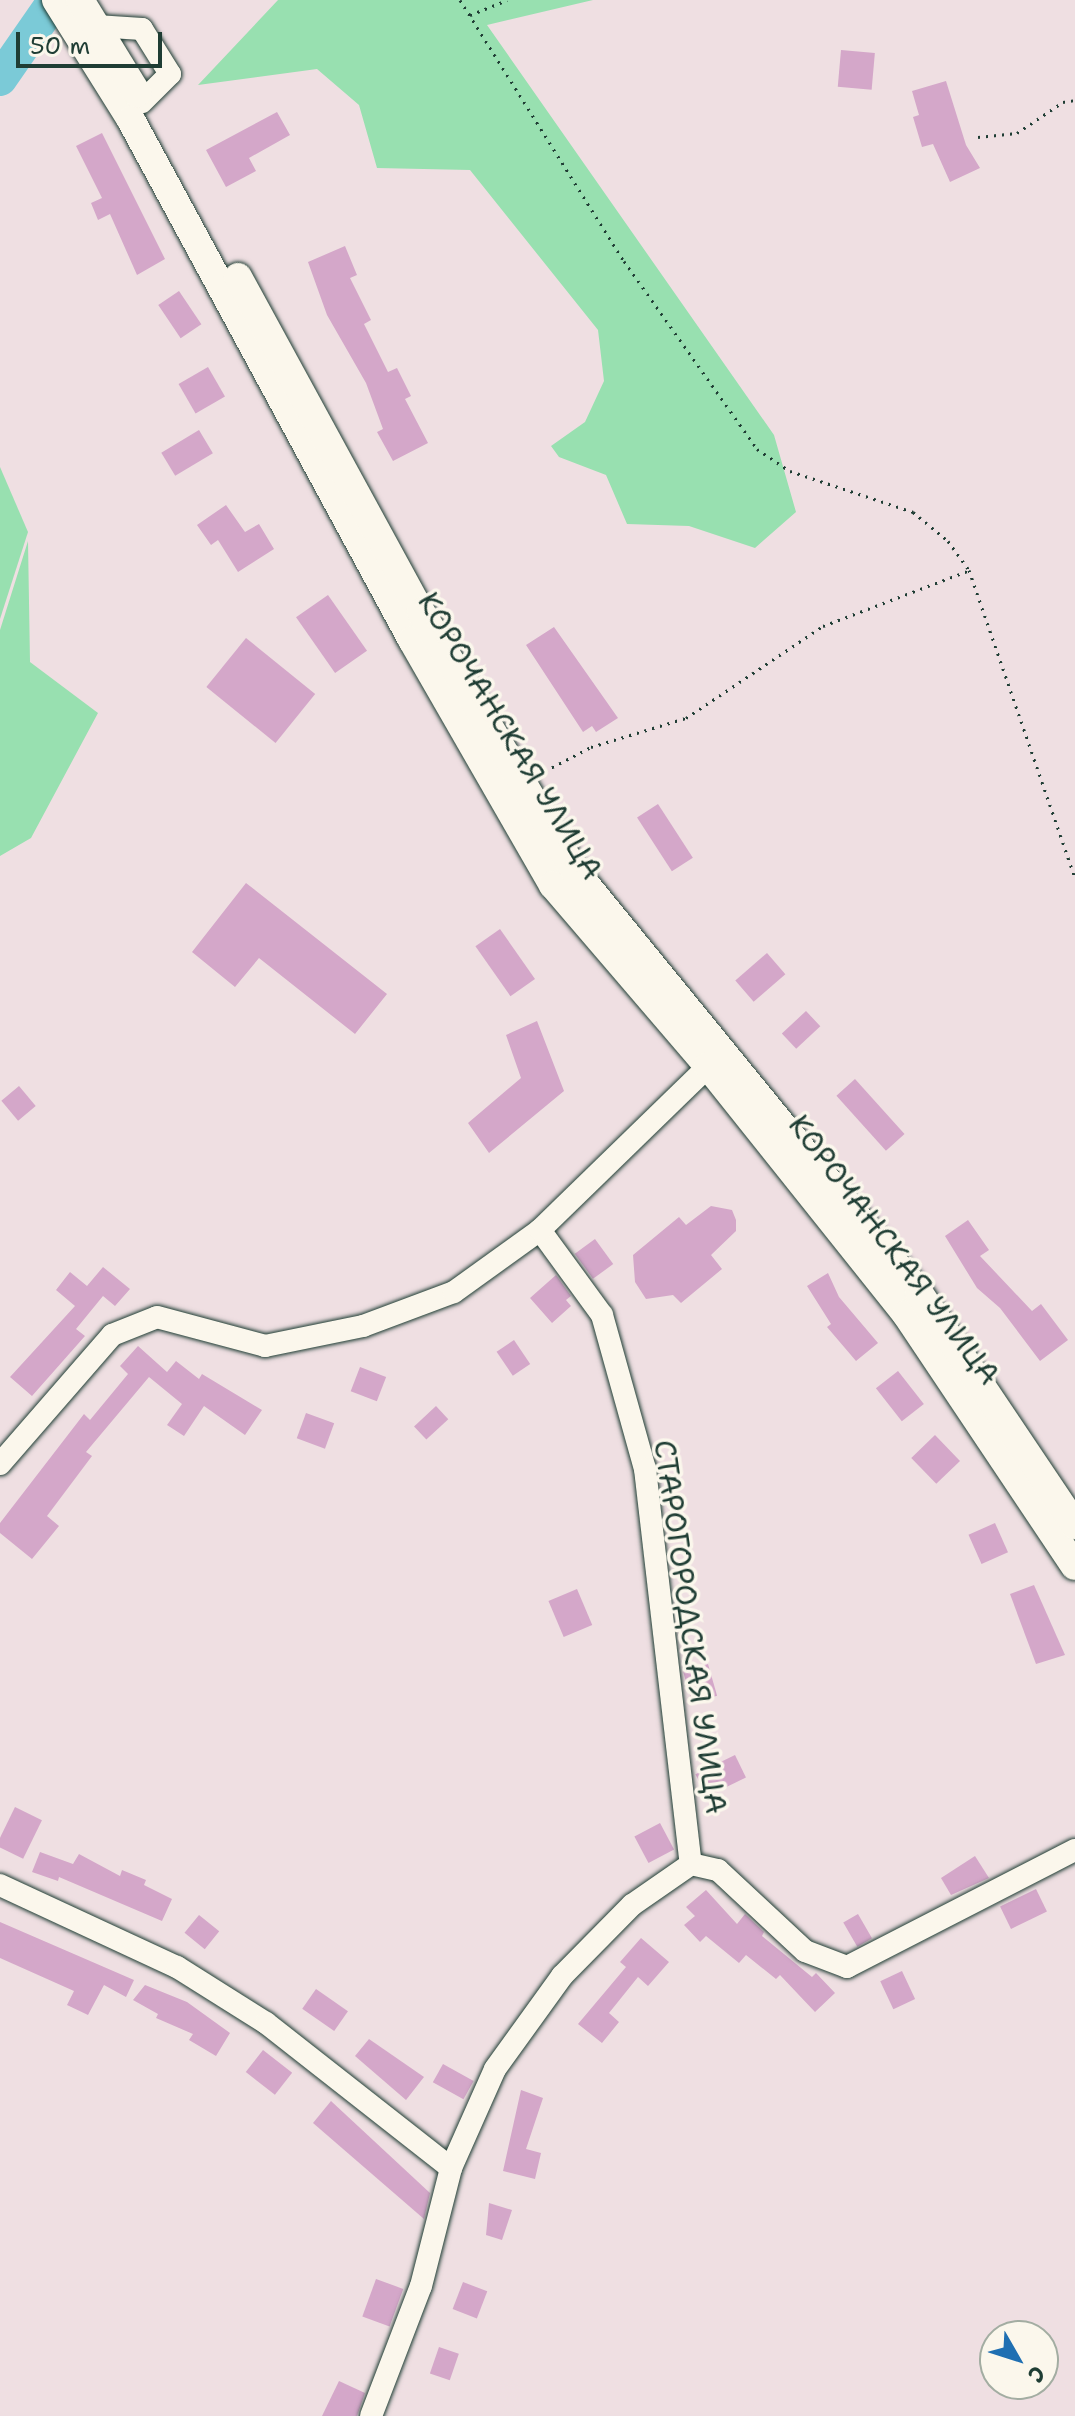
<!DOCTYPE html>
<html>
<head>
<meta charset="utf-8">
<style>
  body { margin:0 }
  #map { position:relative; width:1075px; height:2416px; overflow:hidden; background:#efdfe2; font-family:"Shantell Sans",sans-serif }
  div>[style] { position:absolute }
  .green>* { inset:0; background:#98e0b0 }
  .river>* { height:34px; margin:-17px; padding:0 17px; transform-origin:17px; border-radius:17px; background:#7bcad7 }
  .building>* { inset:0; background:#d4a7c9; transform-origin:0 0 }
  .path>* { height:3px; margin-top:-1.5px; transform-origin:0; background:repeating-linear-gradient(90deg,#1f3d34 0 2px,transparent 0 8px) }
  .roads { filter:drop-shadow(0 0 2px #1f3d34) drop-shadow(0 0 2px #1f3d34) }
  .minor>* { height:22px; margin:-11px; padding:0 11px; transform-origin:11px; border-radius:11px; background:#fbf7ec }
  .major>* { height:28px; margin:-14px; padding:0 14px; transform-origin:14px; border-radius:14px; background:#fbf7ec }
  span { translate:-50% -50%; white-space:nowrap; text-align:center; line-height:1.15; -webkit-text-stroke:7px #fbf7ec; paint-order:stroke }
  .street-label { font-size:30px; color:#1f3d34 }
  .north { position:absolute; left:979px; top:2320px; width:80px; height:80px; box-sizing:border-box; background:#fbf7ec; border:2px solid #a3ada2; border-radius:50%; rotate:129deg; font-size:22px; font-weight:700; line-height:32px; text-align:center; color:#1f3d34 }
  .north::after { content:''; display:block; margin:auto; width:28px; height:36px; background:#1f6fb2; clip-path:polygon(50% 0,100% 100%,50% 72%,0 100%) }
  .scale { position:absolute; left:16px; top:32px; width:146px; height:36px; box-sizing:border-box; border:4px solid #1f3d34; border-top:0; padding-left:10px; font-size:24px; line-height:28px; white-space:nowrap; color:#1f3d34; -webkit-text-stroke:6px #fbf7ec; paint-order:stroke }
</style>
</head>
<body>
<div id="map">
  <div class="green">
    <i style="clip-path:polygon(278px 0,593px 0,487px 25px,774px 435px,796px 512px,755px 548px,689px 526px,627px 524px,606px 475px,559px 457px,551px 446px,585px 422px,604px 381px,598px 330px,470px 170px,377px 168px,359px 105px,317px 69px,198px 85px)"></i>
    <i style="clip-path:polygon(0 467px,28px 532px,0 619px)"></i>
    <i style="clip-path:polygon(28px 541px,30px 662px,98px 713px,31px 838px,0 856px,0 630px)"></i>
  </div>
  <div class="river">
    <i style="left:0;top:79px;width:96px;rotate:-55.2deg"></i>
  </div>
  <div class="building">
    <i style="left:841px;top:50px;width:34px;height:37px;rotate:5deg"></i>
    <i style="clip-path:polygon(946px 81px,966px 145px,980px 168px,950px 182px,933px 144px,922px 147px,913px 117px,919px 115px,912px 91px)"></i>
    <i style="clip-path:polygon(277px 112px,290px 135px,249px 158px,256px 171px,226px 187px,206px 150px)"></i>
    <i style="clip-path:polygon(102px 133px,165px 259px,137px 275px,110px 214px,98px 220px,91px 203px,102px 198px,76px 146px)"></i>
    <i style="clip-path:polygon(345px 246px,357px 275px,350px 278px,371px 320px,364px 324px,388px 372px,397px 368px,411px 396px,405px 399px,428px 443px,393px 461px,377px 432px,383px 429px,366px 383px,327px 315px,308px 262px)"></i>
    <i style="left:179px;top:291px;width:40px;height:25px;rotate:56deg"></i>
    <i style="left:208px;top:367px;width:34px;height:34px;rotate:60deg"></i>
    <i style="left:199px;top:430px;width:27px;height:44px;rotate:59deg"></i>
    <i style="clip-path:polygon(226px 505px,245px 532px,259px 524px,274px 549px,238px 572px,218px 540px,211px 545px,197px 525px)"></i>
    <i style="left:328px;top:595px;width:68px;height:39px;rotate:55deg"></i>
    <i style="clip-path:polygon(554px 627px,618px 718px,596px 732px,592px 726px,583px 732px,526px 645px)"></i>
    <i style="left:246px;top:638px;width:89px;height:63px;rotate:39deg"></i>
    <i style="left:658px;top:804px;width:64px;height:25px;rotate:57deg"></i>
    <i style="clip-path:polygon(246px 883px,387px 994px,355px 1034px,259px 958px,235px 987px,192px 952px)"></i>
    <i style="left:500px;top:929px;width:61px;height:30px;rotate:55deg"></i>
    <i style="left:767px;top:953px;width:28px;height:42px;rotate:49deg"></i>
    <i style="left:806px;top:1011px;width:21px;height:33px;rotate:47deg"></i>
    <i style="clip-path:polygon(537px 1021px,564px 1091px,489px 1153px,468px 1123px,521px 1078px,506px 1035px)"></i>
    <i style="left:855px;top:1079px;width:74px;height:25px;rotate:48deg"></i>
    <i style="left:19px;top:1086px;width:26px;height:23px;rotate:50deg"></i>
    <i style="clip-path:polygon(711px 1206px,732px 1210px,736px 1220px,736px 1231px,711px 1255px,722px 1269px,681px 1303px,673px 1295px,646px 1299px,635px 1282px,633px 1255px,679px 1217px,686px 1225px)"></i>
    <i style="clip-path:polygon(968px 1220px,989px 1250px,980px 1256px,1032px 1311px,1041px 1304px,1068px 1340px,1040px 1361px,1000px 1308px,977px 1288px,945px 1236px)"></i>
    <i style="left:595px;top:1239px;width:31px;height:25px;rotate:54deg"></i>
    <i style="clip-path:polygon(103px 1267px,130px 1289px,115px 1306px,103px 1296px,76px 1329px,85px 1336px,32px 1396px,10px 1377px,75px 1306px,56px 1290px,70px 1272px,87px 1286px)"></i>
    <i style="clip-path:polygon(828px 1273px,839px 1297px,878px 1343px,856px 1361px,827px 1327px,831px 1324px,807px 1286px)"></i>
    <i style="clip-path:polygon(556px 1275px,571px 1296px,566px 1300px,571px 1306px,552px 1323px,530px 1298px)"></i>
    <i style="left:514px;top:1340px;width:29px;height:21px;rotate:56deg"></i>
    <i style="clip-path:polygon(138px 1346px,167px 1372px,176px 1361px,199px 1379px,202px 1374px,262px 1410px,245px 1435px,204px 1406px,184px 1436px,167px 1425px,182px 1404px,149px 1377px,86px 1452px,92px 1456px,47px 1516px,59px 1526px,32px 1559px,0 1533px,0 1523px,84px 1414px,90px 1420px,128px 1374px,120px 1366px)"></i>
    <i style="left:360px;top:1367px;width:28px;height:26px;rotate:21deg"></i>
    <i style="left:898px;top:1371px;width:42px;height:28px;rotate:52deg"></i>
    <i style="left:436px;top:1406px;width:18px;height:30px;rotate:47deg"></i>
    <i style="left:306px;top:1413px;width:30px;height:27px;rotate:20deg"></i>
    <i style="left:935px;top:1435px;width:36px;height:33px;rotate:46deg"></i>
    <i style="left:995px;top:1523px;width:32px;height:29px;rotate:66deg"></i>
    <i style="clip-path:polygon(1034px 1585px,1065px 1655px,1036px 1664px,1010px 1594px)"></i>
    <i style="left:577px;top:1589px;width:39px;height:31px;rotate:67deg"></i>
    <i style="left:708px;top:1664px;width:33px;height:26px;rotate:74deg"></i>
    <i style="left:735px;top:1755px;width:25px;height:44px;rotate:64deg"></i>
    <i style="left:15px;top:1807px;width:30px;height:43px;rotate:26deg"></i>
    <i style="left:660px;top:1823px;width:30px;height:29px;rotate:62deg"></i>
    <i style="clip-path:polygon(40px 1852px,73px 1864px,79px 1854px,120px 1876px,122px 1870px,146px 1880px,144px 1885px,172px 1899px,162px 1921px,59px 1877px,58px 1881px,32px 1872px)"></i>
    <i style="clip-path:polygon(975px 1856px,989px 1878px,951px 1895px,941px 1878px)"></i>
    <i style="left:1036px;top:1889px;width:25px;height:40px;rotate:64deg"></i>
    <i style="clip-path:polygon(706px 1890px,737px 1924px,745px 1914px,764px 1932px,762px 1936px,812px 1977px,816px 1973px,835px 1993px,815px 2012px,780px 1975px,776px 1979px,746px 1955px,739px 1963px,706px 1936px,700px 1942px,684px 1925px,695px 1916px,686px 1907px)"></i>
    <i style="left:858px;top:1914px;width:28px;height:17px;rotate:60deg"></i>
    <i style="left:199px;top:1915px;width:26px;height:23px;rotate:39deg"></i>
    <i style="clip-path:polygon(0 1922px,134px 1980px,126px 1997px,104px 1985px,88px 2015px,67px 2005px,74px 1991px,0 1958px)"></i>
    <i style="clip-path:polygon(641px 1938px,669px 1962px,648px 1986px,638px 1977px,609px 2013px,619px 2022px,602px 2043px,578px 2024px,626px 1967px,620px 1962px)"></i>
    <i style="left:902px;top:1971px;width:31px;height:24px;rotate:65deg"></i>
    <i style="clip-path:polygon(145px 1985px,187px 2002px,230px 2033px,216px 2056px,189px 2040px,193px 2034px,156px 2018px,158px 2014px,133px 2000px)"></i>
    <i style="left:316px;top:1989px;width:39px;height:24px;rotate:35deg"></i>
    <i style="clip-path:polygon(369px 2039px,424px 2077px,406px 2100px,355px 2056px)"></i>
    <i style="left:263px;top:2050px;width:37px;height:28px;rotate:38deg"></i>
    <i style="left:443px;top:2064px;width:35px;height:21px;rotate:29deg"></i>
    <i style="clip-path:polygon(521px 2090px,543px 2098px,526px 2149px,541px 2153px,535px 2179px,503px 2171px)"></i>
    <i style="clip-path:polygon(331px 2101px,430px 2193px,424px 2219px,313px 2123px)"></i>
    <i style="clip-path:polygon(489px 2203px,512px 2210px,502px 2240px,486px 2235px)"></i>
    <i style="left:376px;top:2279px;width:29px;height:40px;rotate:20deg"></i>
    <i style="left:463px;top:2282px;width:26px;height:29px;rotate:21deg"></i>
    <i style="left:439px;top:2347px;width:21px;height:28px;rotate:19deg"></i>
    <i style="clip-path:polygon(339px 2381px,365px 2393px,357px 2416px,322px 2416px)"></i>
  </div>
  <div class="path">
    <i style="left:460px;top:0;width:308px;rotate:57.9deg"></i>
    <i style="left:624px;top:261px;width:230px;rotate:54.7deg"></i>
    <i style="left:757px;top:449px;width:40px;rotate:34deg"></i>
    <i style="left:790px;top:471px;width:130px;rotate:18.4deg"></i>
    <i style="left:913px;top:512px;width:45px;rotate:39.6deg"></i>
    <i style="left:948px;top:541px;width:36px;rotate:54deg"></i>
    <i style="left:969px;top:570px;width:326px;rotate:71deg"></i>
    <i style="left:470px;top:15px;width:40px;rotate:-22deg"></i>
    <i style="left:978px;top:137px;width:39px;rotate:-6deg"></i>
    <i style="left:1017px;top:133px;width:55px;rotate:-34deg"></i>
    <i style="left:1063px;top:102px;width:12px;rotate:-9deg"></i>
    <i style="left:545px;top:771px;width:52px;rotate:-27.6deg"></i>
    <i style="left:591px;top:747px;width:99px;rotate:-17deg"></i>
    <i style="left:686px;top:718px;width:165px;rotate:-33.9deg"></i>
    <i style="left:823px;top:626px;width:155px;rotate:-20.8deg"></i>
  </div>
  <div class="roads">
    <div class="minor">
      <i style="left:96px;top:26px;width:46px;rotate:3.7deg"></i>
      <i style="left:142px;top:29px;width:53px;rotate:58.1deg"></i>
      <i style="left:170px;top:74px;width:40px;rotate:135deg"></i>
      <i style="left:540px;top:1230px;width:105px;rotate:53.9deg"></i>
      <i style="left:602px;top:1315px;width:160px;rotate:74.4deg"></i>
      <i style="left:645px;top:1469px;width:398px;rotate:83.4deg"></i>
      <i style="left:0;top:1464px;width:171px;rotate:-49deg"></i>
      <i style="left:112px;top:1335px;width:48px;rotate:-21.8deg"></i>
      <i style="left:157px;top:1317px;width:112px;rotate:15deg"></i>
      <i style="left:265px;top:1346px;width:100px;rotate:-11.5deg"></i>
      <i style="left:363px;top:1326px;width:97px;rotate:-20.5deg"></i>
      <i style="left:454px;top:1292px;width:106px;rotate:-35.8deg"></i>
      <i style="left:540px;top:1230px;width:248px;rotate:-44.2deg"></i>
      <i style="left:0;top:1885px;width:195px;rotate:24.9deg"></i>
      <i style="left:177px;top:1967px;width:105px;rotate:32.2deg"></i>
      <i style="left:266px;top:2023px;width:235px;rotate:38.1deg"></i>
      <i style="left:371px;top:2416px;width:139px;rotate:-69deg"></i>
      <i style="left:421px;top:2286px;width:122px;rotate:-75.7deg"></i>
      <i style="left:451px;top:2168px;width:108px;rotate:-66deg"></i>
      <i style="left:495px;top:2069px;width:115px;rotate:-54.2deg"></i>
      <i style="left:562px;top:1976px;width:100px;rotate:-45.4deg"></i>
      <i style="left:632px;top:1905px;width:72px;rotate:-34.8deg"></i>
      <i style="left:691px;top:1864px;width:28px;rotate:13deg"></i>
      <i style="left:718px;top:1870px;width:119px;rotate:43deg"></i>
      <i style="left:805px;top:1951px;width:45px;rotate:20.9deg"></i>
      <i style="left:847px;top:1967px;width:256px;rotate:-27.2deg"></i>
    </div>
    <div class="major">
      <i style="left:56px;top:0;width:142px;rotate:58deg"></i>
      <i style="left:131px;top:120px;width:591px;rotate:61.61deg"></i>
      <i style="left:412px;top:640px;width:283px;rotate:60.1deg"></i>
      <i style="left:553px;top:885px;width:238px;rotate:49.4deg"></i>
      <i style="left:708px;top:1066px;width:317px;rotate:51.4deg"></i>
      <i style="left:906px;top:1314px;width:303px;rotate:56.2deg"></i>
      <i style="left:80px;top:0;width:109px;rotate:58.5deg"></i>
      <i style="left:238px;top:277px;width:382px;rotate:61.4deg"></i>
      <i style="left:421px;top:612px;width:300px;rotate:59.3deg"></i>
      <i style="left:574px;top:870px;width:546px;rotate:50.8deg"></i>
      <i style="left:919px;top:1293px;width:280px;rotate:56.1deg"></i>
    </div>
  </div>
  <div class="street-label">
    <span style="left:510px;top:736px;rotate:59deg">КОРОЧАНСКАЯ УЛИЦА</span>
    <span style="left:894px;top:1250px;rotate:53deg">КОРОЧАНСКАЯ УЛИЦА</span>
    <span style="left:690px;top:1627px;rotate:82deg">СТАРОГОРОДСКАЯ УЛИЦА</span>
  </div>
  <div class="north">С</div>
  <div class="scale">50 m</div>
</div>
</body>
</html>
